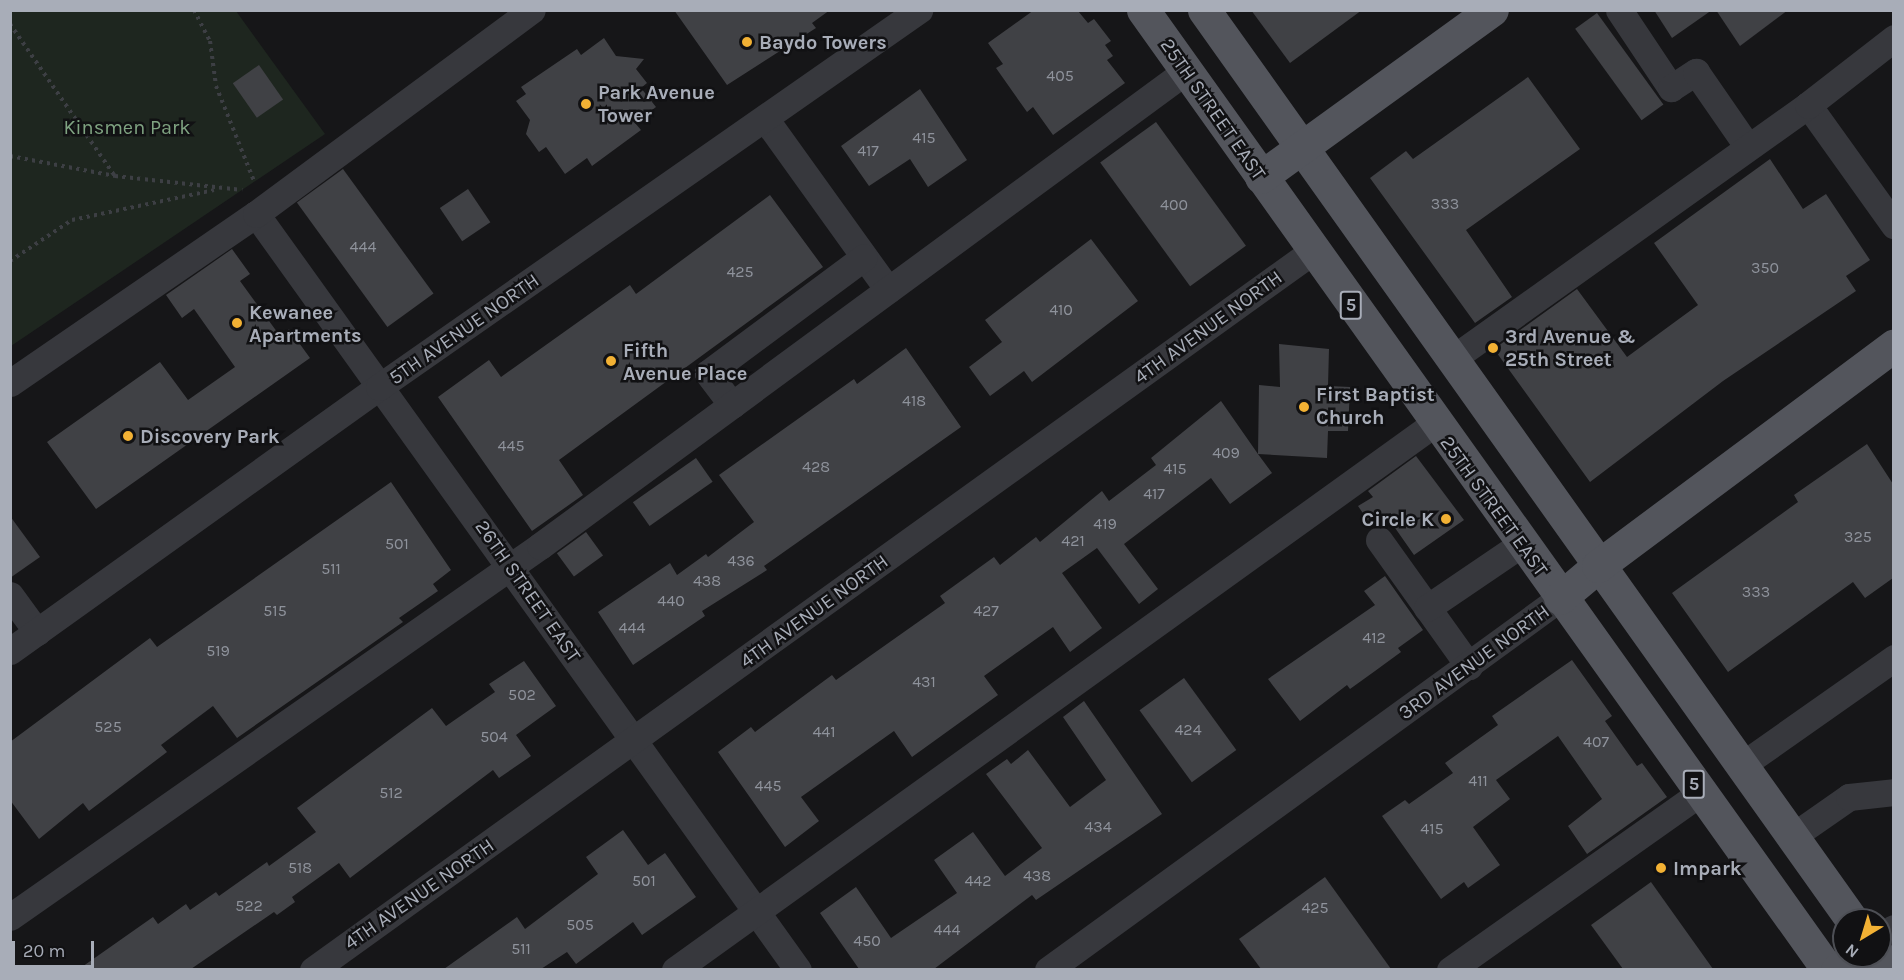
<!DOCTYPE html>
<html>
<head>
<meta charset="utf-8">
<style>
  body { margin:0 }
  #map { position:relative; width:1904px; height:980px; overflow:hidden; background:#161618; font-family:Karla,sans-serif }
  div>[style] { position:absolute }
  .green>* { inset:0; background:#1e261f }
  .building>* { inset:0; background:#404145; transform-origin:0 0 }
  .path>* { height:4px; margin-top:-2px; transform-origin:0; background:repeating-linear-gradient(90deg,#3d3f44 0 3px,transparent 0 7.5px) }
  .minor>* { height:27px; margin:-13.5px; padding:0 13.5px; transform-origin:13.5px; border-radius:13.5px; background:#37383d }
  .major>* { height:33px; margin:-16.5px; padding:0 16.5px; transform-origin:16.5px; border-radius:16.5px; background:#53555c }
  .dots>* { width:16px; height:16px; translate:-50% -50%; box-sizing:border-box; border:3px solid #111113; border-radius:50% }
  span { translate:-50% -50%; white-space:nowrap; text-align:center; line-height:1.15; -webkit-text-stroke:5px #111113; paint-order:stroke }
  .number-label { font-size:16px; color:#8e929b }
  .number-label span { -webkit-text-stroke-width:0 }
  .shield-label span { padding:2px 4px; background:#111113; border:2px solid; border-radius:4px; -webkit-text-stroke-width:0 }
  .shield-label { font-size:18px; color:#a8adb8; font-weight:700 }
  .poi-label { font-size:20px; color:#a8adb8; font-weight:700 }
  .left { translate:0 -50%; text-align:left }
  .right { translate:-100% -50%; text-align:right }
  .street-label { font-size:20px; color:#a8adb8 }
  .park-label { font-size:20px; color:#7fa381 }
  .frame { position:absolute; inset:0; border:12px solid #a8adb8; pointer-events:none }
  .north { position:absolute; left:1832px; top:908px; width:60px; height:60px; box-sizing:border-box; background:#111113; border:2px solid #4d4f55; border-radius:50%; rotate:218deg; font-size:16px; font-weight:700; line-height:24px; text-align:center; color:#a8adb8 }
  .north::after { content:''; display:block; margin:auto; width:21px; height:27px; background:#f2b134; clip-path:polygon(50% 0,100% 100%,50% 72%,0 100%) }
  .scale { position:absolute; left:12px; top:941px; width:82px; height:27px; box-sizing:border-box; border:3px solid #a8adb8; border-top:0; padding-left:8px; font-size:18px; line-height:21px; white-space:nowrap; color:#a8adb8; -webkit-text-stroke:4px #111113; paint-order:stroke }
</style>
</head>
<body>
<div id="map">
  <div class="green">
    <i style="clip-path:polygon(11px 11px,236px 11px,325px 134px,11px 346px)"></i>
  </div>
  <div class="building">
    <i style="clip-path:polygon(674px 10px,830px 10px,812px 23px,816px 28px,727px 85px)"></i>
    <i style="clip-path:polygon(1034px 10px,1078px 11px,1088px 23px,1094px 19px,1111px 41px,1105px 45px,1113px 56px,1107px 60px,1125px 83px,1053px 135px,1033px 107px,1027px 112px,996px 68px,1003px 64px,988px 43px)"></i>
    <i style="clip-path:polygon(1251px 10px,1362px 10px,1290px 63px)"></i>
    <i style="clip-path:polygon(1654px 10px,1712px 10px,1672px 38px)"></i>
    <i style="clip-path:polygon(1716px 10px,1788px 10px,1740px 46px)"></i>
    <i style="left:1597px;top:13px;width:113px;height:27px;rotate:54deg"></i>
    <i style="clip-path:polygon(604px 38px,616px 56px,644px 59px,636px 69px,647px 83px,641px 88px,656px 107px,635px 123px,641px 130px,592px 166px,587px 158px,565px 174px,546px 147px,539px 152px,526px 134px,530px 120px,516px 101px,526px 94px,521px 87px,577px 49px,581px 55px)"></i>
    <i style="left:259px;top:65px;width:42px;height:32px;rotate:55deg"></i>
    <i style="clip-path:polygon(1528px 77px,1580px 149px,1466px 230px,1512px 297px,1475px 323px,1370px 178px,1406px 151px,1413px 159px)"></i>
    <i style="clip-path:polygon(920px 89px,967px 160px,928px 187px,910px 159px,869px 186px,841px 146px)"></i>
    <i style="left:1156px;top:122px;width:153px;height:69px;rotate:54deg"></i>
    <i style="clip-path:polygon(1770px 159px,1803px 209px,1826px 194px,1870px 260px,1846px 276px,1856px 291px,1723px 381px,1590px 482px,1494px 349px,1577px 289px,1627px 357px,1698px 305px,1654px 243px)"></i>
    <i style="left:343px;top:169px;width:154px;height:57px;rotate:54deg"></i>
    <i style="left:468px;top:189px;width:40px;height:34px;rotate:56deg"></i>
    <i style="clip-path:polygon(770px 195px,823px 267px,559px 460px,583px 495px,532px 531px,438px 397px,489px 360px,501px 377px,630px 285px,636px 294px)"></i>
    <i style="clip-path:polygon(1091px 239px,1138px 301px,1032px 382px,1024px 371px,990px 396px,969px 367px,1002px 342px,985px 320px)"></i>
    <i style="clip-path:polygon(232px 249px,250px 274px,240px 281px,280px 336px,289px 329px,310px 358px,96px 509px,47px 442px,160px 362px,188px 400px,235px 367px,194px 309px,182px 318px,166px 295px)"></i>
    <i style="clip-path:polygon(1279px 344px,1329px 349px,1328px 386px,1350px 387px,1348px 431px,1328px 431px,1327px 458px,1258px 454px,1272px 473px,1230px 504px,1211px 478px,1124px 544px,1158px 589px,1139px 604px,1097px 548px,1062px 573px,1102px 628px,1070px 652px,1053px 627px,984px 676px,998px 695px,912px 757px,894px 731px,801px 797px,819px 821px,785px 847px,718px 752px,751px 727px,755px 732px,832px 675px,836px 680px,945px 603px,940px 596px,994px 557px,1000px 565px,1036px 537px,1040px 542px,1102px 491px,1109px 501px,1156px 465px,1151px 458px,1221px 401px,1258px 454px,1259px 385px,1280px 387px)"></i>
    <i style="clip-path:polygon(906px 348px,961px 427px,764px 566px,767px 570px,702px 611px,705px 616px,633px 665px,598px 612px,670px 563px,677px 575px,706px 554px,708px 557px,754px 522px,719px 475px,854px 379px,857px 384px)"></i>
    <i style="clip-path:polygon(1867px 444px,1893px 484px,1893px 578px,1865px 598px,1853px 582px,1728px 672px,1672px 593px,1798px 502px,1794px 495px)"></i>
    <i style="clip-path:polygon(1416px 456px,1464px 520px,1414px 555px,1386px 515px,1371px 525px,1358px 506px,1373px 497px,1368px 491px)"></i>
    <i style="left:696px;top:458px;width:29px;height:77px;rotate:55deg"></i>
    <i style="clip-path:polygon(391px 482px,451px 570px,433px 584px,438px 591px,399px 618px,403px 622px,237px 738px,213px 706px,161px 745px,167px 752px,89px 811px,83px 803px,39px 839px,10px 800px,10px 742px,150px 638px,157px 647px)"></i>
    <i style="clip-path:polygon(10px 516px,40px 557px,10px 578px)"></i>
    <i style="left:586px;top:532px;width:29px;height:36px;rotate:54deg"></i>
    <i style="clip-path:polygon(1385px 576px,1423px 630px,1398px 648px,1401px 652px,1375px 671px,1350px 689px,1347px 685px,1300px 721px,1268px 679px,1375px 605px,1364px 591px)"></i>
    <i style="clip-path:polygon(1572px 660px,1612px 716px,1605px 721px,1637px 766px,1642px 763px,1667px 797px,1587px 854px,1568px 826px,1602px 799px,1558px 736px,1496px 780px,1510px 799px,1473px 827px,1500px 865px,1468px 888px,1464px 882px,1441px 899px,1382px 816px,1405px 800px,1409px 804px,1453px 773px,1445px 763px,1498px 725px,1492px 716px)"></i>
    <i style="clip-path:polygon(524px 661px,556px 706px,516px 735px,531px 756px,499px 778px,493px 770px,350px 878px,339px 863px,292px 897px,295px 902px,277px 915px,274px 912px,191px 969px,79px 969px,153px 917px,158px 924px,186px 904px,190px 910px,216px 892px,219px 896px,267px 862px,269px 866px,316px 832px,297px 808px,432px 708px,446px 726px,495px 692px,489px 684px)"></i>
    <i style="left:1184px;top:678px;width:89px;height:55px;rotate:54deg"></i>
    <i style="clip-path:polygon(1084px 701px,1162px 814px,1036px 900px,1032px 895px,934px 969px,859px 969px,820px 913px,856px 887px,891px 938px,957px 893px,934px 860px,973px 832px,1005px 876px,1042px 848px,986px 774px,1007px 759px,1011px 764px,1028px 750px,1070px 807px,1106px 780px,1063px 717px)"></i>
    <i style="clip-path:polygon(623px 830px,648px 865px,665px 853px,696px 897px,642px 935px,633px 922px,576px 964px,567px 952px,541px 969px,444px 969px,517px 917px,525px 929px,598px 874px,586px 857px)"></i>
    <i style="clip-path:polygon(1325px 877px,1391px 969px,1261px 969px,1239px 939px)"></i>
    <i style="clip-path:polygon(1651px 882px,1713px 969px,1623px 969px,1591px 925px)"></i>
  </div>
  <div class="path">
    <i style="left:194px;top:10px;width:35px;rotate:63deg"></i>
    <i style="left:210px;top:41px;width:45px;rotate:82.4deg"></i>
    <i style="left:216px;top:86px;width:102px;rotate:68.2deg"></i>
    <i style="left:10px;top:24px;width:185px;rotate:55.4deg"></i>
    <i style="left:10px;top:156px;width:107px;rotate:10.8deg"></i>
    <i style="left:115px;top:176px;width:128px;rotate:6.3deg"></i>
    <i style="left:10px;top:261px;width:74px;rotate:-33.5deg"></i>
    <i style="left:72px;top:220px;width:145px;rotate:-11.9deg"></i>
  </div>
  <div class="minor">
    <i style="left:1619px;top:10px;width:94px;rotate:56.3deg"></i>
    <i style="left:1671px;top:88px;width:30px;rotate:-33deg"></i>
    <i style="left:1696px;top:72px;width:91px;rotate:55.3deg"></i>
    <i style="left:1808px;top:105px;width:148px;rotate:54.4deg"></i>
    <i style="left:766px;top:120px;width:209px;rotate:54.3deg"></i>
    <i style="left:256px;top:214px;width:930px;rotate:54.36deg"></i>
    <i style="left:1452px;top:359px;width:437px;rotate:-35.5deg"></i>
    <i style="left:1808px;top:105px;width:109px;rotate:-37.9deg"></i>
    <i style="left:10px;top:383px;width:298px;rotate:-34.5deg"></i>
    <i style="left:256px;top:214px;width:343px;rotate:-36.5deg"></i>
    <i style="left:732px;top:405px;width:40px;rotate:-127deg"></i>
    <i style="left:708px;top:373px;width:194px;rotate:-36.6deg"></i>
    <i style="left:1379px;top:540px;width:155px;rotate:54.5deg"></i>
    <i style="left:10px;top:595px;width:46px;rotate:53.9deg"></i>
    <i style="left:1427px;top:608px;width:114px;rotate:-34.2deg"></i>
    <i style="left:10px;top:651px;width:454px;rotate:-35.6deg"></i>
    <i style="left:379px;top:387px;width:659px;rotate:-34.92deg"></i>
    <i style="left:1742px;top:765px;width:186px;rotate:-35.1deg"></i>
    <i style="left:1793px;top:836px;width:68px;rotate:-34.9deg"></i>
    <i style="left:1849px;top:797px;width:45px;rotate:-6.3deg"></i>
    <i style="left:10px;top:917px;width:647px;rotate:-34.99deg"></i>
    <i style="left:540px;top:546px;width:802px;rotate:-36.33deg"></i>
    <i style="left:1880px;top:938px;width:17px;rotate:-36deg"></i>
    <i style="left:313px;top:970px;width:1232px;rotate:-35.72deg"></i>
    <i style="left:675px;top:970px;width:936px;rotate:-35.74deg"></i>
    <i style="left:1048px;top:970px;width:633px;rotate:-36deg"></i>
    <i style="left:1450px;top:970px;width:306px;rotate:-35.3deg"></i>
  </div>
  <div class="major">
    <i style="left:1143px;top:10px;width:1179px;rotate:54.49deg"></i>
    <i style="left:1204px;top:10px;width:1117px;rotate:54.55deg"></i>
    <i style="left:1261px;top:177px;width:285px;rotate:-35.9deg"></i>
    <i style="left:1560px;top:598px;width:50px;rotate:-40.1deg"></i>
    <i style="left:1598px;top:566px;width:369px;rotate:-36.7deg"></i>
    <i style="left:1879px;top:956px;width:17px;rotate:54deg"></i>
    <i style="left:1837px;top:970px;width:23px;rotate:-38deg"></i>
  </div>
  <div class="dots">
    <i style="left:747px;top:42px;background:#f2b134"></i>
    <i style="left:586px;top:104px;background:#f2b134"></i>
    <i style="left:237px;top:323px;background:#f2b134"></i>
    <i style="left:1493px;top:348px;background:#f2b134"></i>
    <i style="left:611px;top:361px;background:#f2b134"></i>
    <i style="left:1304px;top:407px;background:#f2b134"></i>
    <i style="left:128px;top:436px;background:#f2b134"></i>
    <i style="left:1446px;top:519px;background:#f2b134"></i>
    <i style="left:1661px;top:868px;background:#f2b134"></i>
  </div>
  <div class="number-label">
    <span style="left:1060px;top:76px">405</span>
    <span style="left:924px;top:138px">415</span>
    <span style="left:868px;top:151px">417</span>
    <span style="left:1445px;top:204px">333</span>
    <span style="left:1174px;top:205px">400</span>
    <span style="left:363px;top:247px">444</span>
    <span style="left:1765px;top:268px">350</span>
    <span style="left:740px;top:272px">425</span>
    <span style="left:1061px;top:310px">410</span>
    <span style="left:914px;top:401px">418</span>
    <span style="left:511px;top:446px">445</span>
    <span style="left:1226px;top:453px">409</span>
    <span style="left:816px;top:467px">428</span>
    <span style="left:1175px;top:469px">415</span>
    <span style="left:1154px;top:494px">417</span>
    <span style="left:1105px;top:524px">419</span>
    <span style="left:1858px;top:537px">325</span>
    <span style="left:1073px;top:541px">421</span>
    <span style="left:397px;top:544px">501</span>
    <span style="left:741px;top:561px">436</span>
    <span style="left:331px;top:569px">511</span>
    <span style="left:707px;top:581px">438</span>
    <span style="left:1756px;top:592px">333</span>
    <span style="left:671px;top:601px">440</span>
    <span style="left:275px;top:611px">515</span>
    <span style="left:986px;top:611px">427</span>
    <span style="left:632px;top:628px">444</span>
    <span style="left:1374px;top:638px">412</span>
    <span style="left:218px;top:651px">519</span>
    <span style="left:924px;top:682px">431</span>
    <span style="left:522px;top:695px">502</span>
    <span style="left:108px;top:727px">525</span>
    <span style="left:1188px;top:730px">424</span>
    <span style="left:824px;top:732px">441</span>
    <span style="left:494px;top:737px">504</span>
    <span style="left:1596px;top:742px">407</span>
    <span style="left:1478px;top:781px">411</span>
    <span style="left:768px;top:786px">445</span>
    <span style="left:391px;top:793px">512</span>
    <span style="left:1098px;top:827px">434</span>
    <span style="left:1432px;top:829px">415</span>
    <span style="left:300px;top:868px">518</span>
    <span style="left:1037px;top:876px">438</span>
    <span style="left:644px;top:881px">501</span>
    <span style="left:978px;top:881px">442</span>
    <span style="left:249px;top:906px">522</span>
    <span style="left:1315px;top:908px">425</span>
    <span style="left:580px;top:925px">505</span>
    <span style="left:947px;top:930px">444</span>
    <span style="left:867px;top:941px">450</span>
    <span style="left:521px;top:949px">511</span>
  </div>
  <div class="shield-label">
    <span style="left:1351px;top:305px">5</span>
    <span style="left:1694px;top:784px">5</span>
  </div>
  <div class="poi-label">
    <span class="left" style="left:759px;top:42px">Baydo Towers</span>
    <span class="left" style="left:598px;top:104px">Park Avenue<br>Tower</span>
    <span class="left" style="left:249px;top:324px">Kewanee<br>Apartments</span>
    <span class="left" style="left:1505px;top:348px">3rd Avenue &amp;<br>25th Street</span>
    <span class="left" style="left:623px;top:362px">Fifth<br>Avenue Place</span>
    <span class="left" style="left:1316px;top:406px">First Baptist<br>Church</span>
    <span class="left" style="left:140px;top:436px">Discovery Park</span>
    <span class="right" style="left:1434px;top:519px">Circle K</span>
    <span class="left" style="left:1673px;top:868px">Impark</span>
  </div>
  <div class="street-label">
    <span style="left:1213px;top:109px;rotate:55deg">25TH STREET EAST</span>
    <span style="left:1208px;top:327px;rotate:-36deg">4TH AVENUE NORTH</span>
    <span style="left:464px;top:329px;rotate:-35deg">5TH AVENUE NORTH</span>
    <span style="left:1494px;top:506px;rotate:54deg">25TH STREET EAST</span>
    <span style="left:528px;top:591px;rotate:55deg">26TH STREET EAST</span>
    <span style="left:814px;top:611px;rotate:-36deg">4TH AVENUE NORTH</span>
    <span style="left:1474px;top:662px;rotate:-36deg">3RD AVENUE NORTH</span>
    <span style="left:419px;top:894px;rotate:-35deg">4TH AVENUE NORTH</span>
  </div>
  <div class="park-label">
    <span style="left:127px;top:127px">Kinsmen Park</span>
  </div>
  <div class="frame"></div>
  <div class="north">N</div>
  <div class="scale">20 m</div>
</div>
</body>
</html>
